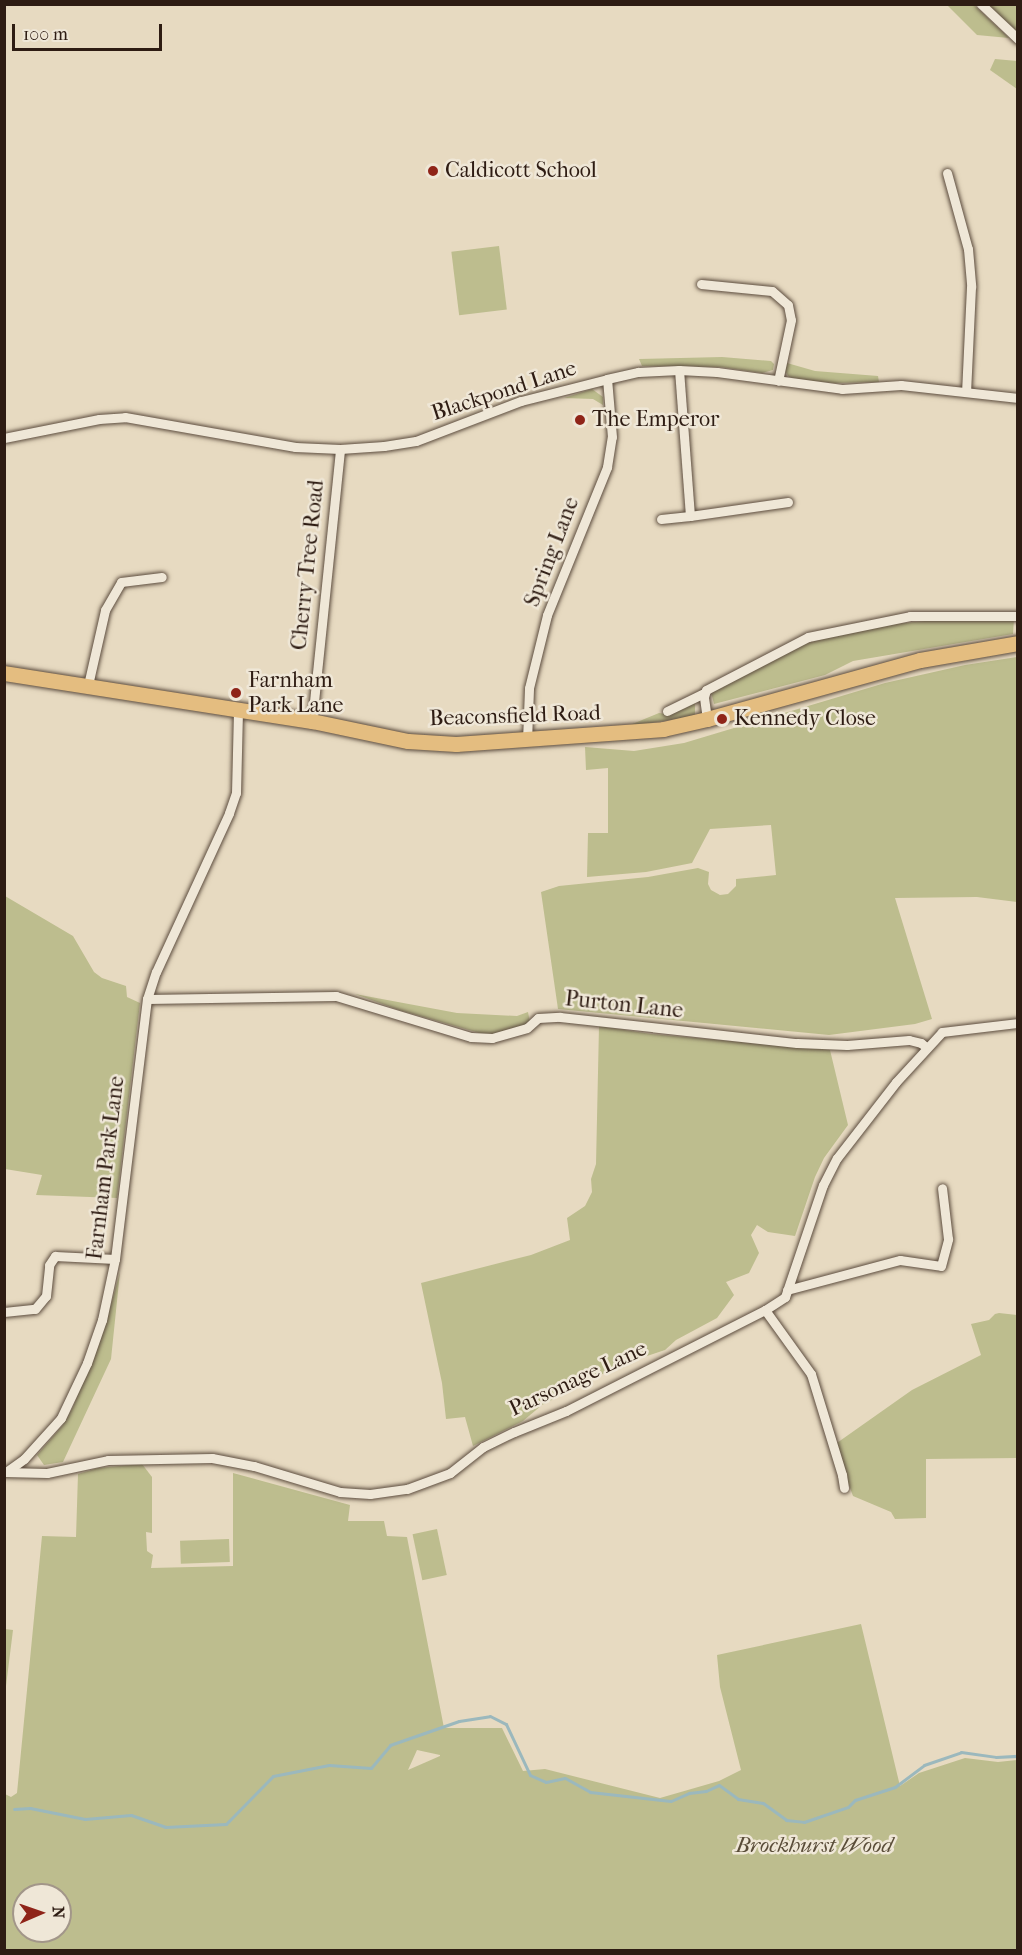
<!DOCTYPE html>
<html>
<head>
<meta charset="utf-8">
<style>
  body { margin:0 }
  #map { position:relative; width:1022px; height:1955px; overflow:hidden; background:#e7dac1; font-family:"IM FELL French Canon",serif }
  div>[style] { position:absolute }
  .green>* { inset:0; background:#bdbd8e; transform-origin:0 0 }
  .stream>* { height:3px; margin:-1.5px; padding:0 1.5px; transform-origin:1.5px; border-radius:1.5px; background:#9bb8bd }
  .roads { filter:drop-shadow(0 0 2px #5c4c3e) drop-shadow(0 0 2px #5c4c3e) }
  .street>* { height:9px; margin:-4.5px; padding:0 4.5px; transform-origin:4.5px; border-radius:4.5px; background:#efe7d7 }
  .primary>* { height:15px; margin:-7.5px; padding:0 7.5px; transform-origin:7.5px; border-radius:7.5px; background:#e4bd80 }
  .dots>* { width:16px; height:16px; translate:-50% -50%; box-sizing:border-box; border:3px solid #efe7d7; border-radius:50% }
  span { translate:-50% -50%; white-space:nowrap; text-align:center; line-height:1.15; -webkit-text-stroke:5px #efe7d7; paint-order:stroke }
  .poi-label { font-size:22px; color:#2e1c13 }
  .left { translate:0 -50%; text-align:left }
  .street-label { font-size:22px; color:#2e1c13 }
  .park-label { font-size:22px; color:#594c38; font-style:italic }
  .frame { position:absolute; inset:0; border:6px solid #2e1c13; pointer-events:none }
  .north { position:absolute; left:12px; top:1883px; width:60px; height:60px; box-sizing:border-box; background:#efe7d7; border:2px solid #a29689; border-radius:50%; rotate:88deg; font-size:16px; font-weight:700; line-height:24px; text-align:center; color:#2e1c13 }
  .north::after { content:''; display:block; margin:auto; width:21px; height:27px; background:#8f2418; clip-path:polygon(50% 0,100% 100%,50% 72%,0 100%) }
  .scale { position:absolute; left:12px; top:24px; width:150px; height:27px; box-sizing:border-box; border:3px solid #2e1c13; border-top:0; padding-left:8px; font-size:18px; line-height:21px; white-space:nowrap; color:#2e1c13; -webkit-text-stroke:4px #efe7d7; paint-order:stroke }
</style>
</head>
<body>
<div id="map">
  <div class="green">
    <i style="clip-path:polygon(947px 5px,974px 5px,1009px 38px,977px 35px)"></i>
    <i style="clip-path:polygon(988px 5px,1017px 5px,1017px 33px)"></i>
    <i style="clip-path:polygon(995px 59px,1017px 61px,1017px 89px,990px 70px)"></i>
    <i style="left:499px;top:246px;width:64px;height:48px;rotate:83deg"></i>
    <i style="clip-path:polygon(722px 357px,771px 361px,774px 364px,773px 370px,762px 373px,721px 367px,642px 366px,639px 359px)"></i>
    <i style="clip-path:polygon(787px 363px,815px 371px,878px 376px,879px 382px,834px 383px,802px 380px,789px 377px,785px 371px)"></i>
    <i style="clip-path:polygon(592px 389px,603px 397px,603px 405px,593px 399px,564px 398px)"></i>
    <i style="clip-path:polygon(945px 619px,1014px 619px,1013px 634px,853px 661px,825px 675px,714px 704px,711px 692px,804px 644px,864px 627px)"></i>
    <i style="clip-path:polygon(1017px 657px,1017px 902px,977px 897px,895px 898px,932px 1019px,915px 1024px,829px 1035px,558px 1009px,541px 892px,559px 886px,648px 877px,698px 868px,709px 872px,708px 884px,711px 890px,720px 895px,728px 894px,736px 886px,736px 879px,776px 875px,771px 825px,710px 829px,692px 863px,646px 872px,587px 877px,588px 833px,608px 833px,608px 768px,586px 770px,585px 747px,634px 751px,684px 743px,885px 683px,965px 665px)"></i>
    <i style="clip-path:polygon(695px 703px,695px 716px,625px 727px,659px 713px,666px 714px)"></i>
    <i style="clip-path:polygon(5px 896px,73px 936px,94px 972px,102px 978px,126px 986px,127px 997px,140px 1003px,117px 1198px,36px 1195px,42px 1175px,5px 1169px)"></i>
    <i style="clip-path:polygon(355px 994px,457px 1013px,517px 1016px,528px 1012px,530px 1022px,520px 1029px,490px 1036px,399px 1010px)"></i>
    <i style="clip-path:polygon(599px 1026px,651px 1034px,830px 1050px,848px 1125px,824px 1158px,815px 1177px,795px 1236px,768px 1232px,757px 1225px,751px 1235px,759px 1253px,749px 1273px,726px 1282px,734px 1295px,717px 1318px,676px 1340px,665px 1350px,620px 1365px,542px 1405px,523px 1421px,473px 1446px,465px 1417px,446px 1419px,442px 1383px,421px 1283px,531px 1255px,570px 1240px,567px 1218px,585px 1206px,592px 1192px,591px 1179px,596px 1164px)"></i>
    <i style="clip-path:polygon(120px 1272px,111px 1359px,63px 1462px,44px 1465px,37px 1455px,63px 1425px,73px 1407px,105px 1326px)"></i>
    <i style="clip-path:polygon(999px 1313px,1017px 1315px,1017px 1458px,926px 1459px,926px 1518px,895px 1519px,891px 1512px,853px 1496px,834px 1445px,912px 1390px,981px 1355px,971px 1324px,989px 1320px,995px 1314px)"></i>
    <i style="clip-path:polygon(evenodd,142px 1464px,152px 1477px,152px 1533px,146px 1532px,147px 1551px,153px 1555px,151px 1568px,233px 1566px,233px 1473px,350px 1505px,348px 1521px,384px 1521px,387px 1536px,407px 1537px,444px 1728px,502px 1728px,523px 1771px,545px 1769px,660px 1798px,719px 1781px,741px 1770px,720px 1687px,717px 1655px,861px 1624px,900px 1786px,919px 1773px,965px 1758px,998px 1762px,1017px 1760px,1017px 1950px,5px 1950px,5px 1794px,11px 1797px,17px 1793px,42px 1536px,76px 1537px,78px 1474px,98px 1468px,142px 1464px,417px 1750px,440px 1755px,440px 1756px,408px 1770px,417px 1750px,142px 1464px,24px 1895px,60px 1895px,60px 1931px,24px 1931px,24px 1895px)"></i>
    <i style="left:437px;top:1529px;width:47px;height:25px;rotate:78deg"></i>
    <i style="left:229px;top:1539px;width:23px;height:49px;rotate:88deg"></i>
    <i style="clip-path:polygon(5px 1629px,13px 1630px,6px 1686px,4px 1685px)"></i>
  </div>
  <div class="stream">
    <i style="left:14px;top:1809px;width:16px;rotate:-4deg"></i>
    <i style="left:30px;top:1808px;width:56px;rotate:11.3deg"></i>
    <i style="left:85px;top:1819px;width:46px;rotate:-5deg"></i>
    <i style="left:131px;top:1815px;width:36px;rotate:19deg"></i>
    <i style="left:165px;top:1827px;width:61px;rotate:-2.8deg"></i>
    <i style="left:226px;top:1824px;width:67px;rotate:-45.6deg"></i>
    <i style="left:273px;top:1776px;width:57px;rotate:-11.1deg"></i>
    <i style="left:329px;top:1765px;width:42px;rotate:4.1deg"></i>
    <i style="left:371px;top:1768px;width:30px;rotate:-50deg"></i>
    <i style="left:390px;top:1745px;width:73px;rotate:-19.2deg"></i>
    <i style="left:459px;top:1721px;width:31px;rotate:-9deg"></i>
    <i style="left:490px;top:1716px;width:18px;rotate:27deg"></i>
    <i style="left:506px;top:1724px;width:56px;rotate:64.8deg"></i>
    <i style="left:530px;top:1775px;width:17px;rotate:24deg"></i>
    <i style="left:546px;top:1782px;width:19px;rotate:-12deg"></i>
    <i style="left:565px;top:1778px;width:29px;rotate:29deg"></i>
    <i style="left:590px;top:1792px;width:81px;rotate:6.3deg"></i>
    <i style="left:671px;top:1801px;width:20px;rotate:-24deg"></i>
    <i style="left:689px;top:1793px;width:17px;rotate:-7deg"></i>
    <i style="left:706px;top:1791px;width:14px;rotate:-25deg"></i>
    <i style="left:719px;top:1785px;width:24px;rotate:36deg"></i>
    <i style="left:738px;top:1799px;width:25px;rotate:9deg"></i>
    <i style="left:763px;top:1803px;width:29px;rotate:36deg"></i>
    <i style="left:786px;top:1820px;width:18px;rotate:6deg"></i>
    <i style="left:804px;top:1822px;width:46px;rotate:-18.8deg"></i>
    <i style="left:848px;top:1807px;width:10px;rotate:-45deg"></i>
    <i style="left:855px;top:1800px;width:42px;rotate:-18deg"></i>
    <i style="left:895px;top:1787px;width:36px;rotate:-37deg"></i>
    <i style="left:924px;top:1765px;width:39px;rotate:-19deg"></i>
    <i style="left:961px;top:1752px;width:35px;rotate:8deg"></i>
    <i style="left:996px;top:1757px;width:22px;rotate:-3deg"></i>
  </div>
  <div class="roads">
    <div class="street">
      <i style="left:981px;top:4px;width:51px;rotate:43.4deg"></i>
      <i style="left:947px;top:173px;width:79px;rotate:74.6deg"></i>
      <i style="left:968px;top:249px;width:38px;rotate:85deg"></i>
      <i style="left:971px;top:287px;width:105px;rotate:92.7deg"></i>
      <i style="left:701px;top:284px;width:71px;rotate:5.6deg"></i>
      <i style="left:772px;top:291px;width:21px;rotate:41deg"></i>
      <i style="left:788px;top:305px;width:15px;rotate:79deg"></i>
      <i style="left:791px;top:320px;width:62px;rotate:102deg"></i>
      <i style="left:4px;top:438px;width:97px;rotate:-11.3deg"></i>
      <i style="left:99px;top:419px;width:26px;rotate:-4deg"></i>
      <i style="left:125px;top:417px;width:173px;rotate:10deg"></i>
      <i style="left:295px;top:447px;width:45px;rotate:2.5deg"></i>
      <i style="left:340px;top:449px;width:44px;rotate:-3.9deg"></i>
      <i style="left:384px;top:446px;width:32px;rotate:-9deg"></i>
      <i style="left:416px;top:441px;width:112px;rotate:-20.9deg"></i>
      <i style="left:521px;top:401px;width:89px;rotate:-14.3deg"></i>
      <i style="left:607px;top:379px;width:32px;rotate:-13deg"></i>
      <i style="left:638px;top:372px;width:41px;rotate:-2.8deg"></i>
      <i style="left:679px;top:370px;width:38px;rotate:3deg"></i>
      <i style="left:717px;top:372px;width:126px;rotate:7.7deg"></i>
      <i style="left:842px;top:389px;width:59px;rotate:-3.9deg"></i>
      <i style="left:901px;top:385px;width:118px;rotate:6.3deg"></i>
      <i style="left:690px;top:516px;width:99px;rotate:-8.1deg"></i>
      <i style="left:661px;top:519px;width:29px;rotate:-6deg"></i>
      <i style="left:690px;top:516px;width:146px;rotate:-94.3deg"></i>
      <i style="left:88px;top:685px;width:77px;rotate:-77.2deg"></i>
      <i style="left:105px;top:610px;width:32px;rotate:-60deg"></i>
      <i style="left:121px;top:582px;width:41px;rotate:-7deg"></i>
      <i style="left:667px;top:711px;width:41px;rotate:-25.9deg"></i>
      <i style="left:707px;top:719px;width:22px;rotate:-98deg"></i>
      <i style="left:704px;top:697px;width:7px;rotate:-74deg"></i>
      <i style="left:706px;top:690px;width:115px;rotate:-27.5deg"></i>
      <i style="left:808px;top:637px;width:104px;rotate:-11.6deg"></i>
      <i style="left:910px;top:616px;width:108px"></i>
      <i style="left:312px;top:721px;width:273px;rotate:-84.1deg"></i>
      <i style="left:527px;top:741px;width:53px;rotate:-87.8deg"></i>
      <i style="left:529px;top:688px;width:75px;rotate:-76.1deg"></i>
      <i style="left:547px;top:615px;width:160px;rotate:-67.9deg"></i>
      <i style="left:607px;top:467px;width:30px;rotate:-81deg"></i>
      <i style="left:612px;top:437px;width:58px;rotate:-94.9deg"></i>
      <i style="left:147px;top:999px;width:189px;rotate:-0.9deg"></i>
      <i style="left:336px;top:996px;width:141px;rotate:16.9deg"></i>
      <i style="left:471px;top:1037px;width:21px;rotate:3deg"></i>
      <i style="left:492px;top:1038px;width:36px;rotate:-16deg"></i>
      <i style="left:527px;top:1028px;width:15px;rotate:-42deg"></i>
      <i style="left:538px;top:1018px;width:22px;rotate:-3deg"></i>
      <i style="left:560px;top:1017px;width:238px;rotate:6.3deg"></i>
      <i style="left:797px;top:1043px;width:50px;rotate:2.3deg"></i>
      <i style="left:847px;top:1045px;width:62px;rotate:-4.6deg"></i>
      <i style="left:909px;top:1040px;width:12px;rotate:14deg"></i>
      <i style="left:921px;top:1043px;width:6px;rotate:39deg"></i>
      <i style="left:787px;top:1290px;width:117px;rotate:-14.9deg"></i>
      <i style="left:900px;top:1260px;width:41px;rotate:8.3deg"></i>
      <i style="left:941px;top:1266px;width:28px;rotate:-75deg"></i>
      <i style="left:948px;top:1239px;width:51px;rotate:-96.7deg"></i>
      <i style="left:765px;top:1310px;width:79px;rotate:54.3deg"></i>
      <i style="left:811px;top:1374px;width:106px;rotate:72.9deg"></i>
      <i style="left:842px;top:1475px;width:13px;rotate:81deg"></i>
      <i style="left:4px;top:1312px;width:31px;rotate:-6deg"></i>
      <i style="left:35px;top:1309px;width:17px;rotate:-50deg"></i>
      <i style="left:46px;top:1296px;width:31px;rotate:-84deg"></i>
      <i style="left:49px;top:1265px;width:11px;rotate:-56deg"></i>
      <i style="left:55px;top:1256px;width:60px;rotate:2.9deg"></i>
      <i style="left:4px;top:1472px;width:43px;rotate:1.3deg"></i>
      <i style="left:47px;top:1473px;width:62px;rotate:-12deg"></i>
      <i style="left:108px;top:1460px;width:104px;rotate:-1.1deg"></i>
      <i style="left:212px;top:1458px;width:43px;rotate:10.8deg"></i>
      <i style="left:254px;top:1466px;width:90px;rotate:16.8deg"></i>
      <i style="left:340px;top:1492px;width:30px;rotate:4deg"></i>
      <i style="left:370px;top:1494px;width:37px;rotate:-8deg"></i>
      <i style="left:407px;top:1489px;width:46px;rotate:-20.4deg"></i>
      <i style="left:450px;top:1473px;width:42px;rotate:-38.2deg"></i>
      <i style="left:483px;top:1447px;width:34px;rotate:-26deg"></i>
      <i style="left:514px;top:1432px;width:56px;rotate:-22deg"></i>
      <i style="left:566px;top:1411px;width:223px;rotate:-26.9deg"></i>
      <i style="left:765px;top:1310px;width:24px;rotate:-33deg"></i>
      <i style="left:785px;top:1297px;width:118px;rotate:-71.3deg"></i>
      <i style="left:823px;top:1185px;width:30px;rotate:-63deg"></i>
      <i style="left:837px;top:1158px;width:96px;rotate:-52.2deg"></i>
      <i style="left:896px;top:1082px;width:68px;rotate:-47.4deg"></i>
      <i style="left:942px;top:1032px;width:77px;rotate:-6.8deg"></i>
      <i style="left:6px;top:1472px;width:22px;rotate:-36deg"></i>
      <i style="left:24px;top:1459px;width:55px;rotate:-47.9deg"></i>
      <i style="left:61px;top:1418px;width:61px;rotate:-64.7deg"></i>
      <i style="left:87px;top:1363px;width:46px;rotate:-70.8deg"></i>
      <i style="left:102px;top:1320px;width:62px;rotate:-78deg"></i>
      <i style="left:115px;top:1259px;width:262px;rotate:-83deg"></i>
      <i style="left:147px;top:999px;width:28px;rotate:-72deg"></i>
      <i style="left:156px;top:972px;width:175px;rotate:-65.3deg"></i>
      <i style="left:229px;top:813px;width:21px;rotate:-71deg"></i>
      <i style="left:236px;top:793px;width:83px;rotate:-88.6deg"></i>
    </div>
    <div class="primary">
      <i style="left:4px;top:673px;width:312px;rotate:8.9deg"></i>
      <i style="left:312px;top:721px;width:98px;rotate:11.8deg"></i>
      <i style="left:408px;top:741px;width:48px;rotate:3.6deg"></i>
      <i style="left:456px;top:744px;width:208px;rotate:-4.1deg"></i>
      <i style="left:663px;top:729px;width:45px;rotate:-12.8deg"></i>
      <i style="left:707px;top:719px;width:221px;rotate:-15.5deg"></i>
      <i style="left:920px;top:660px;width:99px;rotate:-9.8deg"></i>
    </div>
  </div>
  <div class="dots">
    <i style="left:433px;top:171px;background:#8f2418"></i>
    <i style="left:580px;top:420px;background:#8f2418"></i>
    <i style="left:236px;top:693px;background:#8f2418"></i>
    <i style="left:722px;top:719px;background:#8f2418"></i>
  </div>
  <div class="poi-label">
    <span class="left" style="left:445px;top:171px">Caldicott School</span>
    <span class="left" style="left:592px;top:420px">The Emperor</span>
    <span class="left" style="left:248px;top:693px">Farnham<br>Park Lane</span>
    <span class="left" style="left:734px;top:719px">Kennedy Close</span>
  </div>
  <div class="street-label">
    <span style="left:504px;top:391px;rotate:-18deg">Blackpond Lane</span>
    <span style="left:552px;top:552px;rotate:-69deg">Spring Lane</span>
    <span style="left:308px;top:565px;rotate:-84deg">Cherry Tree Road</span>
    <span style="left:515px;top:716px;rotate:-2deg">Beaconsfield Road</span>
    <span style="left:624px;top:1005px;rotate:6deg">Purton Lane</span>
    <span style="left:106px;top:1168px;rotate:-83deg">Farnham Park Lane</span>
    <span style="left:578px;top:1379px;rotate:-25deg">Parsonage Lane</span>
  </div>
  <div class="park-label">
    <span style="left:814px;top:1846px">Brockhurst Wood</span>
  </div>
  <div class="frame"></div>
  <div class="north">N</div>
  <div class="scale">100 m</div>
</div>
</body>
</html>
